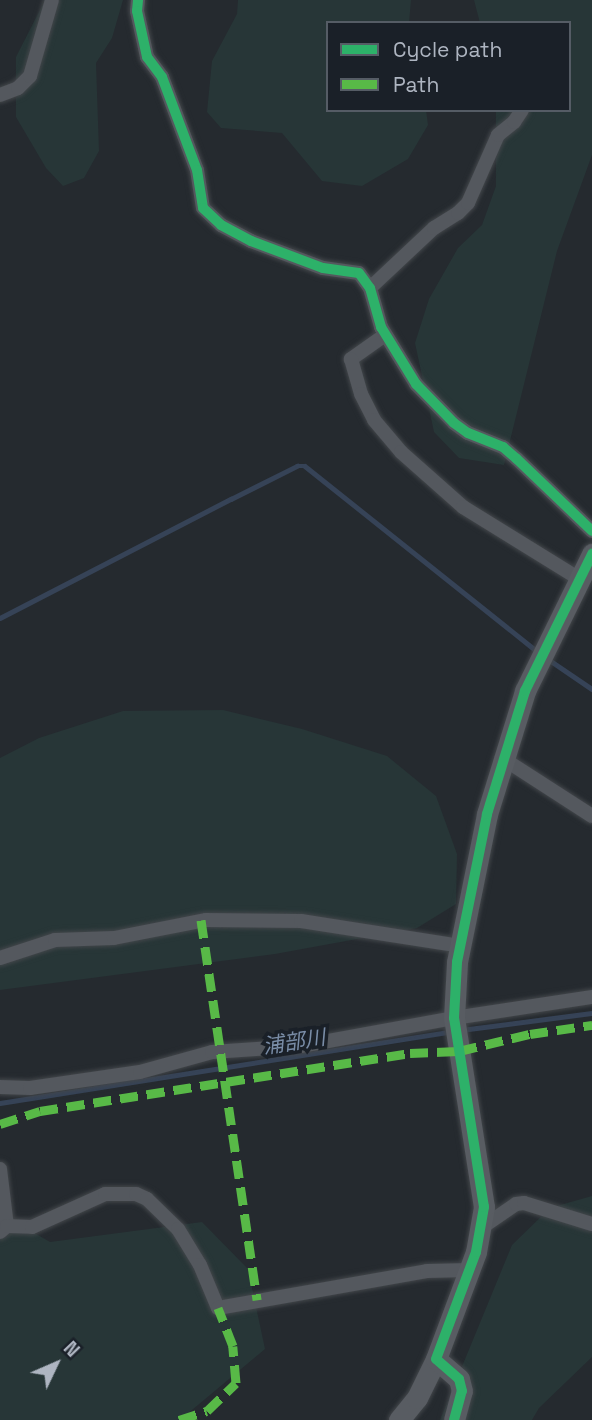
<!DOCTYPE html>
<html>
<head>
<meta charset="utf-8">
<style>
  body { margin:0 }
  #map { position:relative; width:592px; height:1420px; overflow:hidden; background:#252a2f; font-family:"Space Grotesk","Noto Sans JP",sans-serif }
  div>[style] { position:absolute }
  .green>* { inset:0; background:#273637 }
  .stream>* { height:4.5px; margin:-2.25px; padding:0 2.25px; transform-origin:2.25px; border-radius:2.25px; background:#364357 }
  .roads { filter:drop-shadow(0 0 2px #42464a) drop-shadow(0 0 2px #42464a) }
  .street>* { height:14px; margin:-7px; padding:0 7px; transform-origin:7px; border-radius:7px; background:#54585e }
  .secondary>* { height:21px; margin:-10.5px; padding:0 10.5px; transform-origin:10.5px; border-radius:10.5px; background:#585c62 }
  .quiet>* { height:9px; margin-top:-4.5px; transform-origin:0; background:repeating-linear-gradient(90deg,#58b947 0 18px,transparent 0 27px) }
  .cycleway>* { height:10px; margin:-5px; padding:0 5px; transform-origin:5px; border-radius:5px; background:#2db169 }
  span { translate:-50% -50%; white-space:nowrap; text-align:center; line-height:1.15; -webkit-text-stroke:7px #1a2028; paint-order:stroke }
  .water-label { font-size:21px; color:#7a8da7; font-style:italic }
  .legend { position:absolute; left:326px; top:21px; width:245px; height:91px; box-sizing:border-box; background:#1a2028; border:2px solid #555c65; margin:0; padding:9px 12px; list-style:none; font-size:21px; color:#aeb5c1 }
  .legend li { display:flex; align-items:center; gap:14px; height:35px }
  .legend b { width:35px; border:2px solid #555c65 }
  .north { position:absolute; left:21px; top:1329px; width:70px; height:70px; -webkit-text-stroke:5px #1a2028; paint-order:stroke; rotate:46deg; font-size:19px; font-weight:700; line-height:28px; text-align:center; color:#aeb5c1 }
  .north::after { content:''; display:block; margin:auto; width:24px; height:32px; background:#aeb5c1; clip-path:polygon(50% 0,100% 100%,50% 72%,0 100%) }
</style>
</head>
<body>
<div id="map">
  <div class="green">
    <i style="clip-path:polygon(45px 0,123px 0,112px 38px,96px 63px,99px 151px,84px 178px,63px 186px,46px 168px,16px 117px,16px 57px)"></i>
    <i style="clip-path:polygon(238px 0,411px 0,409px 23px,328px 23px,328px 110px,426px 110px,428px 125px,408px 159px,362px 186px,322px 181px,282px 133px,221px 128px,207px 112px,212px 61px,237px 14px)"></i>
    <i style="clip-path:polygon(474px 0,592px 0,592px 155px,557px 251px,504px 465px,459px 458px,434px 432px,415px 343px,429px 299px,458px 248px,482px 225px,496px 186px,496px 110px,569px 110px,569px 23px,480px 23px)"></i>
    <i style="clip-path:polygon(223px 710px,302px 729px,387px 756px,436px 796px,457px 854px,456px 904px,417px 928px,275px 954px,0 990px,0 758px,39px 738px,123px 711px)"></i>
    <i style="clip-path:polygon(592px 1196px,592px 1357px,539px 1408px,532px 1420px,440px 1420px,512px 1245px,550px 1208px)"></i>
    <i style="clip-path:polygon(0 1213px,50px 1242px,202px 1222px,248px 1269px,265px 1349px,180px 1420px,0 1420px)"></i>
  </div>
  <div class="stream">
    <i style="left:0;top:618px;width:260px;rotate:-27.3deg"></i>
    <i style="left:231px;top:499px;width:74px;rotate:-26.6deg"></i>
    <i style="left:297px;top:466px;width:8px"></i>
    <i style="left:305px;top:466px;width:298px;rotate:38.6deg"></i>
    <i style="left:548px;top:659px;width:53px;rotate:34.3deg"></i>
    <i style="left:461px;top:1030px;width:132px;rotate:-7.4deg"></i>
    <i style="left:0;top:1103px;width:454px;rotate:-9deg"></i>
  </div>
  <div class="roads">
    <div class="street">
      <i style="left:138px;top:0;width:11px;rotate:95deg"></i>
      <i style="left:137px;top:11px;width:47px;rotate:77.7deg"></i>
      <i style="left:147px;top:57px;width:25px;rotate:53deg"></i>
      <i style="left:162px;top:77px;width:99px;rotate:69.4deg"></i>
      <i style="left:197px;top:170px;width:38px;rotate:81deg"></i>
      <i style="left:203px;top:208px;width:25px;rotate:43deg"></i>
      <i style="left:221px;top:225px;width:34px;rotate:28deg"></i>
      <i style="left:251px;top:241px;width:77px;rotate:20.6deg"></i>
      <i style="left:323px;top:268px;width:36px;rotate:8deg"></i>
      <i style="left:359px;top:273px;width:19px;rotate:54deg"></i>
      <i style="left:370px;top:288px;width:41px;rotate:74.2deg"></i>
      <i style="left:381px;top:327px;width:67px;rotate:58.4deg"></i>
      <i style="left:416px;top:384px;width:54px;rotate:45.7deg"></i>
      <i style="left:454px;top:423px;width:17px;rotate:36deg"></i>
      <i style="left:468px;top:433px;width:38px;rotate:22deg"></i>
      <i style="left:503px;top:447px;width:18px;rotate:41deg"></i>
      <i style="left:517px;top:459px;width:104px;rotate:43.8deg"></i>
      <i style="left:0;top:95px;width:19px;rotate:-21deg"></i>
      <i style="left:18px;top:88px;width:17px;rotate:-45deg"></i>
      <i style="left:30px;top:76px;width:79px;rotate:-73.9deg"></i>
      <i style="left:370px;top:288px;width:88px;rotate:-43.2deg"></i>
      <i style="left:434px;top:228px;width:28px;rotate:-32deg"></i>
      <i style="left:458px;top:213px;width:14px;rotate:-45deg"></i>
      <i style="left:468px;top:203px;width:74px;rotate:-66.2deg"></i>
      <i style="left:498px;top:135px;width:21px;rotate:-39deg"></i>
      <i style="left:514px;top:122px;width:14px;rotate:-56deg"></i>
      <i style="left:385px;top:335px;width:42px;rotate:144.8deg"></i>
      <i style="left:351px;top:359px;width:36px;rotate:74deg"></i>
      <i style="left:361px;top:394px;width:29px;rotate:63deg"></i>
      <i style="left:374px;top:420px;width:42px;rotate:49.8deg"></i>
      <i style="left:401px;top:452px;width:83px;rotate:41.6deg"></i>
      <i style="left:463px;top:507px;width:135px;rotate:31.7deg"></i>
      <i style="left:502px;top:758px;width:107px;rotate:32.8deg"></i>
      <i style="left:0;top:958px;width:58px;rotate:-18.1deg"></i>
      <i style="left:55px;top:940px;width:59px;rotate:-1.9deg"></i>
      <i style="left:114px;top:938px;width:94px;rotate:-11.1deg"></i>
      <i style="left:206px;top:920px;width:95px;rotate:0.6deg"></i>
      <i style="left:301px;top:921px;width:161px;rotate:8.9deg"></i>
      <i style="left:0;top:1087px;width:30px;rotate:2deg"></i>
      <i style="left:30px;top:1088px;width:111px;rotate:-8.3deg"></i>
      <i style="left:140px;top:1072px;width:75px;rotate:-15.5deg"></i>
      <i style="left:212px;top:1052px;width:89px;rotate:-3.9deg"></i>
      <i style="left:301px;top:1046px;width:156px;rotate:-10.4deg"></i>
      <i style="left:454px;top:1018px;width:140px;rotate:-8.7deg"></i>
      <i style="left:0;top:1169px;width:57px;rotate:83deg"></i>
      <i style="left:481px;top:1228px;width:42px;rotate:-34.4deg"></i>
      <i style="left:516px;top:1204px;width:8px;rotate:-7deg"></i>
      <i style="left:524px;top:1203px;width:71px;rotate:17.2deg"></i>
      <i style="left:0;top:1232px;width:9px;rotate:-41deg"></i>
      <i style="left:7px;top:1226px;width:25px;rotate:2deg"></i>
      <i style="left:32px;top:1227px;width:80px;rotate:-24.3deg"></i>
      <i style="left:105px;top:1194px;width:31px"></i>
      <i style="left:136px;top:1194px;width:12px;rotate:24deg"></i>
      <i style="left:147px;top:1199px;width:43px;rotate:44.1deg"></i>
      <i style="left:178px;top:1229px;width:42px;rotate:58.6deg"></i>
      <i style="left:200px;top:1265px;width:47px;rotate:67.3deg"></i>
      <i style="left:218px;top:1308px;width:212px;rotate:-10deg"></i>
      <i style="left:427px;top:1271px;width:43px;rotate:-1.3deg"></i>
    </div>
    <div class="secondary">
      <i style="left:399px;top:1420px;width:28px;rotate:-51deg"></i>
      <i style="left:417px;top:1398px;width:43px;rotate:-64deg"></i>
      <i style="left:454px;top:1420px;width:30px;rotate:-75deg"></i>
      <i style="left:462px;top:1391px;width:12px;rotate:-104deg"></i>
      <i style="left:459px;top:1379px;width:30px;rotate:-139deg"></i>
      <i style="left:436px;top:1359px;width:114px;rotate:-69.5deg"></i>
      <i style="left:476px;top:1252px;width:46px;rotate:-79.9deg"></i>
      <i style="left:484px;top:1207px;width:191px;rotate:-99deg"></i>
      <i style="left:454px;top:1018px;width:56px;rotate:-86.9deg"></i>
      <i style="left:457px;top:962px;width:151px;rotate:-78.5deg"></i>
      <i style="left:487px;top:814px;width:129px;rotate:-72.8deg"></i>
      <i style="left:525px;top:691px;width:153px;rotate:-63.9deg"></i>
    </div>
  </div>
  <div class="quiet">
    <i style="left:201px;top:920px;width:384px;rotate:81.6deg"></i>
    <i style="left:0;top:1124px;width:42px;rotate:-18deg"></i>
    <i style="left:40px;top:1111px;width:375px;rotate:-8.9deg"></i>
    <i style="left:410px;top:1053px;width:49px;rotate:-2.3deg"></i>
    <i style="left:459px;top:1051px;width:73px;rotate:-13.5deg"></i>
    <i style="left:530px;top:1034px;width:63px;rotate:-8.3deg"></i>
    <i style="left:179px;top:1420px;width:29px;rotate:-18deg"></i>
    <i style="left:207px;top:1411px;width:40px;rotate:-44deg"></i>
    <i style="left:236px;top:1383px;width:37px;rotate:-95deg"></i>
    <i style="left:233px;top:1346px;width:41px;rotate:-111.5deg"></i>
  </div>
  <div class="cycleway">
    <i style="left:138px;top:0;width:11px;rotate:95deg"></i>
    <i style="left:137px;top:11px;width:47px;rotate:77.7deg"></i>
    <i style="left:147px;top:57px;width:25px;rotate:53deg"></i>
    <i style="left:162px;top:77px;width:99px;rotate:69.4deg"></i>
    <i style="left:197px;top:170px;width:38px;rotate:81deg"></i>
    <i style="left:203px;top:208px;width:25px;rotate:43deg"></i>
    <i style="left:221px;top:225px;width:34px;rotate:28deg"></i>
    <i style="left:251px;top:241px;width:77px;rotate:20.6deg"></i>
    <i style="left:323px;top:268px;width:36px;rotate:8deg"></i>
    <i style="left:359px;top:273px;width:19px;rotate:54deg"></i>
    <i style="left:370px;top:288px;width:41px;rotate:74.2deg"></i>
    <i style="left:381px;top:327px;width:67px;rotate:58.4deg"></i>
    <i style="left:416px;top:384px;width:54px;rotate:45.7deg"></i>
    <i style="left:454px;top:423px;width:17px;rotate:36deg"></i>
    <i style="left:468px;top:433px;width:38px;rotate:22deg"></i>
    <i style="left:503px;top:447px;width:18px;rotate:41deg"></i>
    <i style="left:517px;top:459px;width:104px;rotate:43.8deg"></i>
    <i style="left:454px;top:1420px;width:30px;rotate:-75deg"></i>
    <i style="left:462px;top:1391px;width:12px;rotate:-104deg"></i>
    <i style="left:459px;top:1379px;width:30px;rotate:-139deg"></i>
    <i style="left:436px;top:1359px;width:114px;rotate:-69.5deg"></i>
    <i style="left:476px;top:1252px;width:46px;rotate:-79.9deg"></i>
    <i style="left:484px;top:1207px;width:191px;rotate:-99deg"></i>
    <i style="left:454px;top:1018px;width:56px;rotate:-86.9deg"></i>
    <i style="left:457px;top:962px;width:151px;rotate:-78.5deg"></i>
    <i style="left:487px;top:814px;width:129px;rotate:-72.8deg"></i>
    <i style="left:525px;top:691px;width:153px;rotate:-63.9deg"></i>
  </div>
  <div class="water-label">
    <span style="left:294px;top:1042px;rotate:-9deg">浦部川</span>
  </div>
  <ul class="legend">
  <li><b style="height:9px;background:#2db169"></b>Cycle path</li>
  <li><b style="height:9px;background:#58b947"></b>Path</li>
  </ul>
  <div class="north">N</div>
</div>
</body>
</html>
